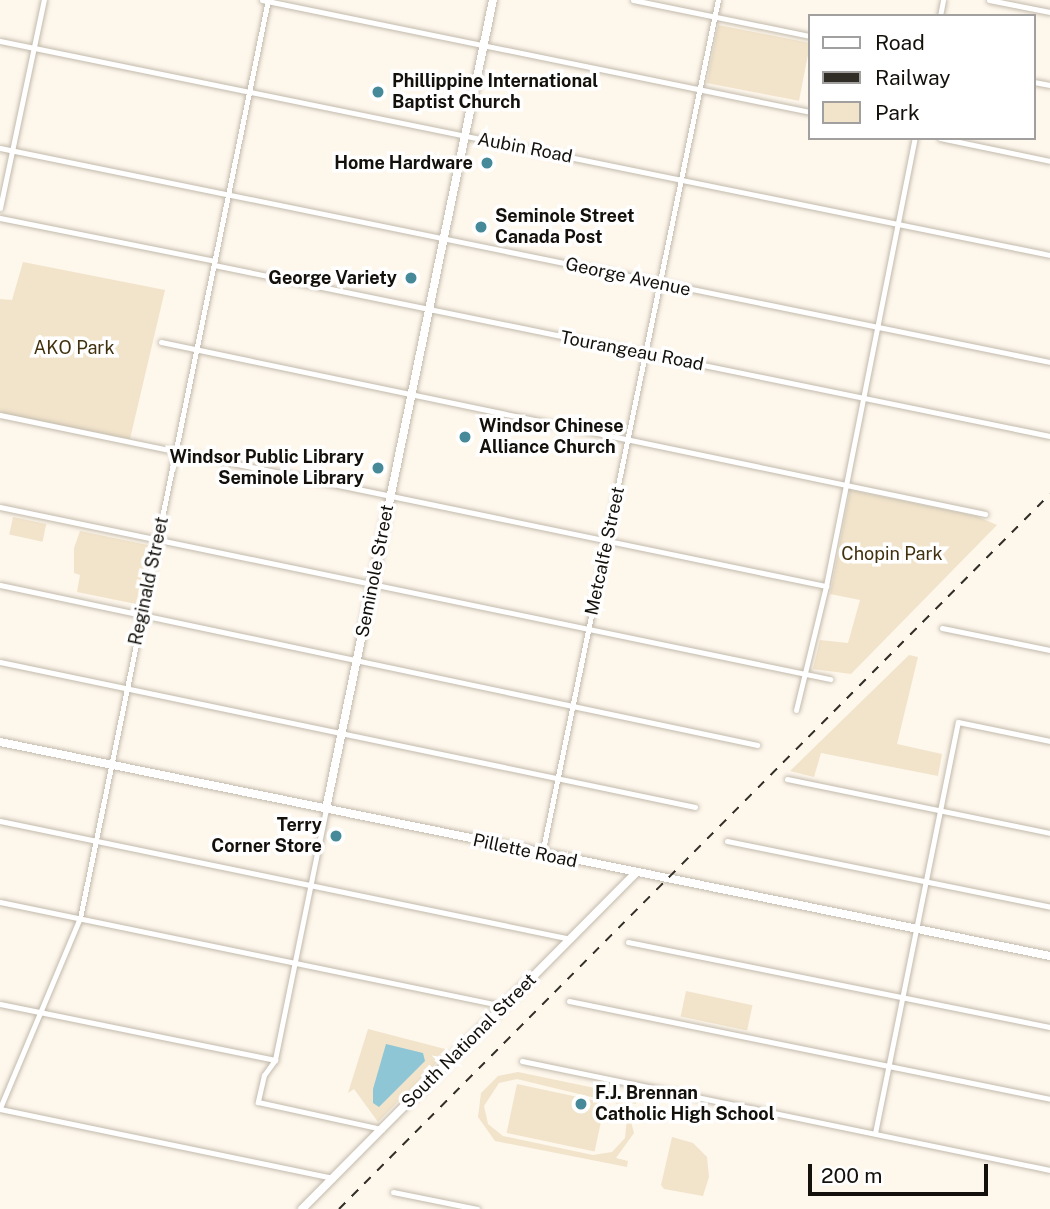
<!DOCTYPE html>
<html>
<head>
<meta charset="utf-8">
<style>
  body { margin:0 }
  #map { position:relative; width:1050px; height:1209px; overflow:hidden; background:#fef7ec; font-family:"Public Sans",sans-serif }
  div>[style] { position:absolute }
  .green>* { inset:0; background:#f2e4cb; transform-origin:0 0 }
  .water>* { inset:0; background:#8ec6d5 }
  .roads { filter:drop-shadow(0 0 2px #c2baac) drop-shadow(0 0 2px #c2baac) }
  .street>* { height:5px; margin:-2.5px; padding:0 2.5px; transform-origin:2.5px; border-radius:2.5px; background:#fff }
  .secondary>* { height:8px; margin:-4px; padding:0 4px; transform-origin:4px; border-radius:4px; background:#fff }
  .rail>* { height:2px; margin-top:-1px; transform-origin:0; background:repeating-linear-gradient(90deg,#312e28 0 9px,transparent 0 18px) }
  .dots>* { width:19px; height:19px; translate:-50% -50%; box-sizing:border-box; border:4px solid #fff; border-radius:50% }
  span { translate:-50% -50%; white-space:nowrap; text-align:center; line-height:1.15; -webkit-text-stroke:7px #fff; paint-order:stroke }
  .poi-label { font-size:18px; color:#14110c; font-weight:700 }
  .left { translate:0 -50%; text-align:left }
  .right { translate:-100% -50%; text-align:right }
  .street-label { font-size:18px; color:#14110c }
  .park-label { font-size:18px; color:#42310e }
  .legend { position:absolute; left:808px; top:14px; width:228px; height:126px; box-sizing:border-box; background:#fff; border:2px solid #a1a09e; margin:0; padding:9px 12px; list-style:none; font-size:21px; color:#14110c }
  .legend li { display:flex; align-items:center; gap:14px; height:35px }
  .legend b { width:35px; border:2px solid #a1a09e }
  .scale { position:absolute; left:808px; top:1164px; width:180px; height:32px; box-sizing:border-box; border:4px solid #14110c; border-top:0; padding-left:9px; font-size:21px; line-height:24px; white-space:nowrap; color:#14110c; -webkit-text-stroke:5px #fff; paint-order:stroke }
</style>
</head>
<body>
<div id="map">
  <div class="green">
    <i style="left:718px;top:25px;width:94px;height:59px;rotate:11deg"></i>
    <i style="clip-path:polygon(23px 262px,165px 290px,130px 439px,0 413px,0 299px,12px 300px)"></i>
    <i style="clip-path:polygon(850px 490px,976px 516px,997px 525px,851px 674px,813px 669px,820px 640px,848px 643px,860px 600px,830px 594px)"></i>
    <i style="left:13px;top:517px;width:34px;height:18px;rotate:12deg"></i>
    <i style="clip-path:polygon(80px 531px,148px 545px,136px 604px,77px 592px,80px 575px,74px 573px,74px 548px)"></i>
    <i style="clip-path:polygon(909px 655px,918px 657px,897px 744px,942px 754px,938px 776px,821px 753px,814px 777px,790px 771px)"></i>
    <i style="left:686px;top:991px;width:68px;height:26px;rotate:12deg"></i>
    <i style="clip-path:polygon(368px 1029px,449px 1050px,378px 1122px,354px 1089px,348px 1093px)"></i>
    <i style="clip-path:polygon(evenodd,518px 1072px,638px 1097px,636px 1104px,626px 1102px,634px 1133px,616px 1158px,628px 1161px,627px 1167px,495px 1141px,478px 1117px,481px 1093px,498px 1076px,518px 1072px,517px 1079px,616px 1103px,627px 1119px,625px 1138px,612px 1152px,593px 1155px,503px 1136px,488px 1124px,484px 1106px,499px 1083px,517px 1079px)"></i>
    <i style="left:517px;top:1084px;width:90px;height:50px;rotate:12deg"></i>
    <i style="clip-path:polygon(672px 1137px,693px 1143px,707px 1157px,709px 1177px,703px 1196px,664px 1189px,661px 1185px)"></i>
  </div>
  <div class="water">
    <i style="clip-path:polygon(386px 1044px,423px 1053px,425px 1061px,379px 1107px,373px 1103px,373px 1089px)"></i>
  </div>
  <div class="roads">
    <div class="street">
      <i style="left:262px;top:0;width:559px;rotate:11.55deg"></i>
      <i style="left:633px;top:0;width:181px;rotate:11.5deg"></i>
      <i style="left:989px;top:0;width:62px;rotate:11.1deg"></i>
      <i style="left:940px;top:16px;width:16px;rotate:-79deg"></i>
      <i style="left:0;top:41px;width:1072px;rotate:11.52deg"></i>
      <i style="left:1034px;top:82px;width:16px;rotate:11deg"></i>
      <i style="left:940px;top:138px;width:112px;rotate:11.8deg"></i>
      <i style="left:0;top:148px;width:1072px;rotate:11.52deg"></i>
      <i style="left:0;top:208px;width:213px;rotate:-78.1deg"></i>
      <i style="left:0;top:218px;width:219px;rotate:11.3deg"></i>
      <i style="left:214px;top:265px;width:853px;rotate:11.56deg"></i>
      <i style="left:161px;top:342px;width:842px;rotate:11.79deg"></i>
      <i style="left:0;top:415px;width:844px;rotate:11.7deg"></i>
      <i style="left:0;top:507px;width:848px;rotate:11.71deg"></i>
      <i style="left:0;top:585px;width:774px;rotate:11.93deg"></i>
      <i style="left:942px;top:628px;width:110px;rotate:11.5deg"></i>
      <i style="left:0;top:662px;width:710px;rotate:11.78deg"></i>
      <i style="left:796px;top:710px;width:128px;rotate:-76.4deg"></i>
      <i style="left:826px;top:586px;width:457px;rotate:-78.8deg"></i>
      <i style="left:787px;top:779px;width:268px;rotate:11.6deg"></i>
      <i style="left:326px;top:809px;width:256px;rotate:101.5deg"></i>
      <i style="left:275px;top:1060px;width:19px;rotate:126deg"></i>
      <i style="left:264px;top:1075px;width:28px;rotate:103deg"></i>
      <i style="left:258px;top:1102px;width:127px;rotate:12.3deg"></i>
      <i style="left:0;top:821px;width:583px;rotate:11.68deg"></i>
      <i style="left:727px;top:841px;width:330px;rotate:11.5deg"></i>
      <i style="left:542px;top:854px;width:872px;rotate:-78.36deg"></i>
      <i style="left:0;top:902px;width:515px;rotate:11.66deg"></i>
      <i style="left:628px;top:942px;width:430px;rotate:11.4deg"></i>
      <i style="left:569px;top:1001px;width:491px;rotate:11.5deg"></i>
      <i style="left:0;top:1004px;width:281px;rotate:11.5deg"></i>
      <i style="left:522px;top:1061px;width:539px;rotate:11.66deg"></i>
      <i style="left:0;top:1108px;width:206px;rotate:-67.2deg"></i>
      <i style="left:80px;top:918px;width:937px;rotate:-78.43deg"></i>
      <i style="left:0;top:1109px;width:340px;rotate:11.7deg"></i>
      <i style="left:875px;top:1133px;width:419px;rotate:-78.6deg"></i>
      <i style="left:958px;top:722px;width:94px;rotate:11.7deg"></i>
      <i style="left:393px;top:1192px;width:86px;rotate:11.4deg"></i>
    </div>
    <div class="secondary">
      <i style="left:0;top:742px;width:1072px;rotate:11.52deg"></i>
      <i style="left:326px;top:809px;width:826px;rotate:-78.34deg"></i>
      <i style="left:302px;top:1209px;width:474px;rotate:-45.2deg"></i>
    </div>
  </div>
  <div class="rail">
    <i style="left:339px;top:1209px;width:1008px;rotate:-45.16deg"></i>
  </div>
  <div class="dots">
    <i style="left:378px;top:92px;background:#468999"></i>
    <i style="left:487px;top:163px;background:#468999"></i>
    <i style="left:481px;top:227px;background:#468999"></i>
    <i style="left:411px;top:278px;background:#468999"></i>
    <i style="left:465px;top:437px;background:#468999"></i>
    <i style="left:378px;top:468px;background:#468999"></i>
    <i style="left:336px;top:836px;background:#468999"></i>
    <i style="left:581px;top:1104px;background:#468999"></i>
  </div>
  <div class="poi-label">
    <span class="left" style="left:392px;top:92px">Phillippine International<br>Baptist Church</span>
    <span class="right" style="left:473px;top:163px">Home Hardware</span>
    <span class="left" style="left:495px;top:227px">Seminole Street<br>Canada Post</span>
    <span class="right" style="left:397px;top:278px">George Variety</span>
    <span class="left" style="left:479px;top:437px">Windsor Chinese<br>Alliance Church</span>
    <span class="right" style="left:364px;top:468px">Windsor Public Library<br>Seminole Library</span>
    <span class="right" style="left:322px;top:836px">Terry<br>Corner Store</span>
    <span class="left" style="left:595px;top:1104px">F.J. Brennan<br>Catholic High School</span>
  </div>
  <div class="street-label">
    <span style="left:525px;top:148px;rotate:11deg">Aubin Road</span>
    <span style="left:628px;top:277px;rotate:12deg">George Avenue</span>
    <span style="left:632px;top:351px;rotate:11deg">Tourangeau Road</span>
    <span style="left:605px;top:551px;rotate:-78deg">Metcalfe Street</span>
    <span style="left:375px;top:571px;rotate:-79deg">Seminole Street</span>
    <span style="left:149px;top:581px;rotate:-78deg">Reginald Street</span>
    <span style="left:525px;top:851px;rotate:12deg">Pillette Road</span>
    <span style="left:469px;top:1041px;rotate:-45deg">South National Street</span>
  </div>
  <div class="park-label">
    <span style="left:74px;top:348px">AKO Park</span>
    <span style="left:892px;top:554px">Chopin Park</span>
  </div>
  <ul class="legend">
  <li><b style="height:9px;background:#fff"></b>Road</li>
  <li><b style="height:9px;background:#312e28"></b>Railway</li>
  <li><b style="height:19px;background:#f2e4cb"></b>Park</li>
  </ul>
  <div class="scale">200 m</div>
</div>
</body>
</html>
